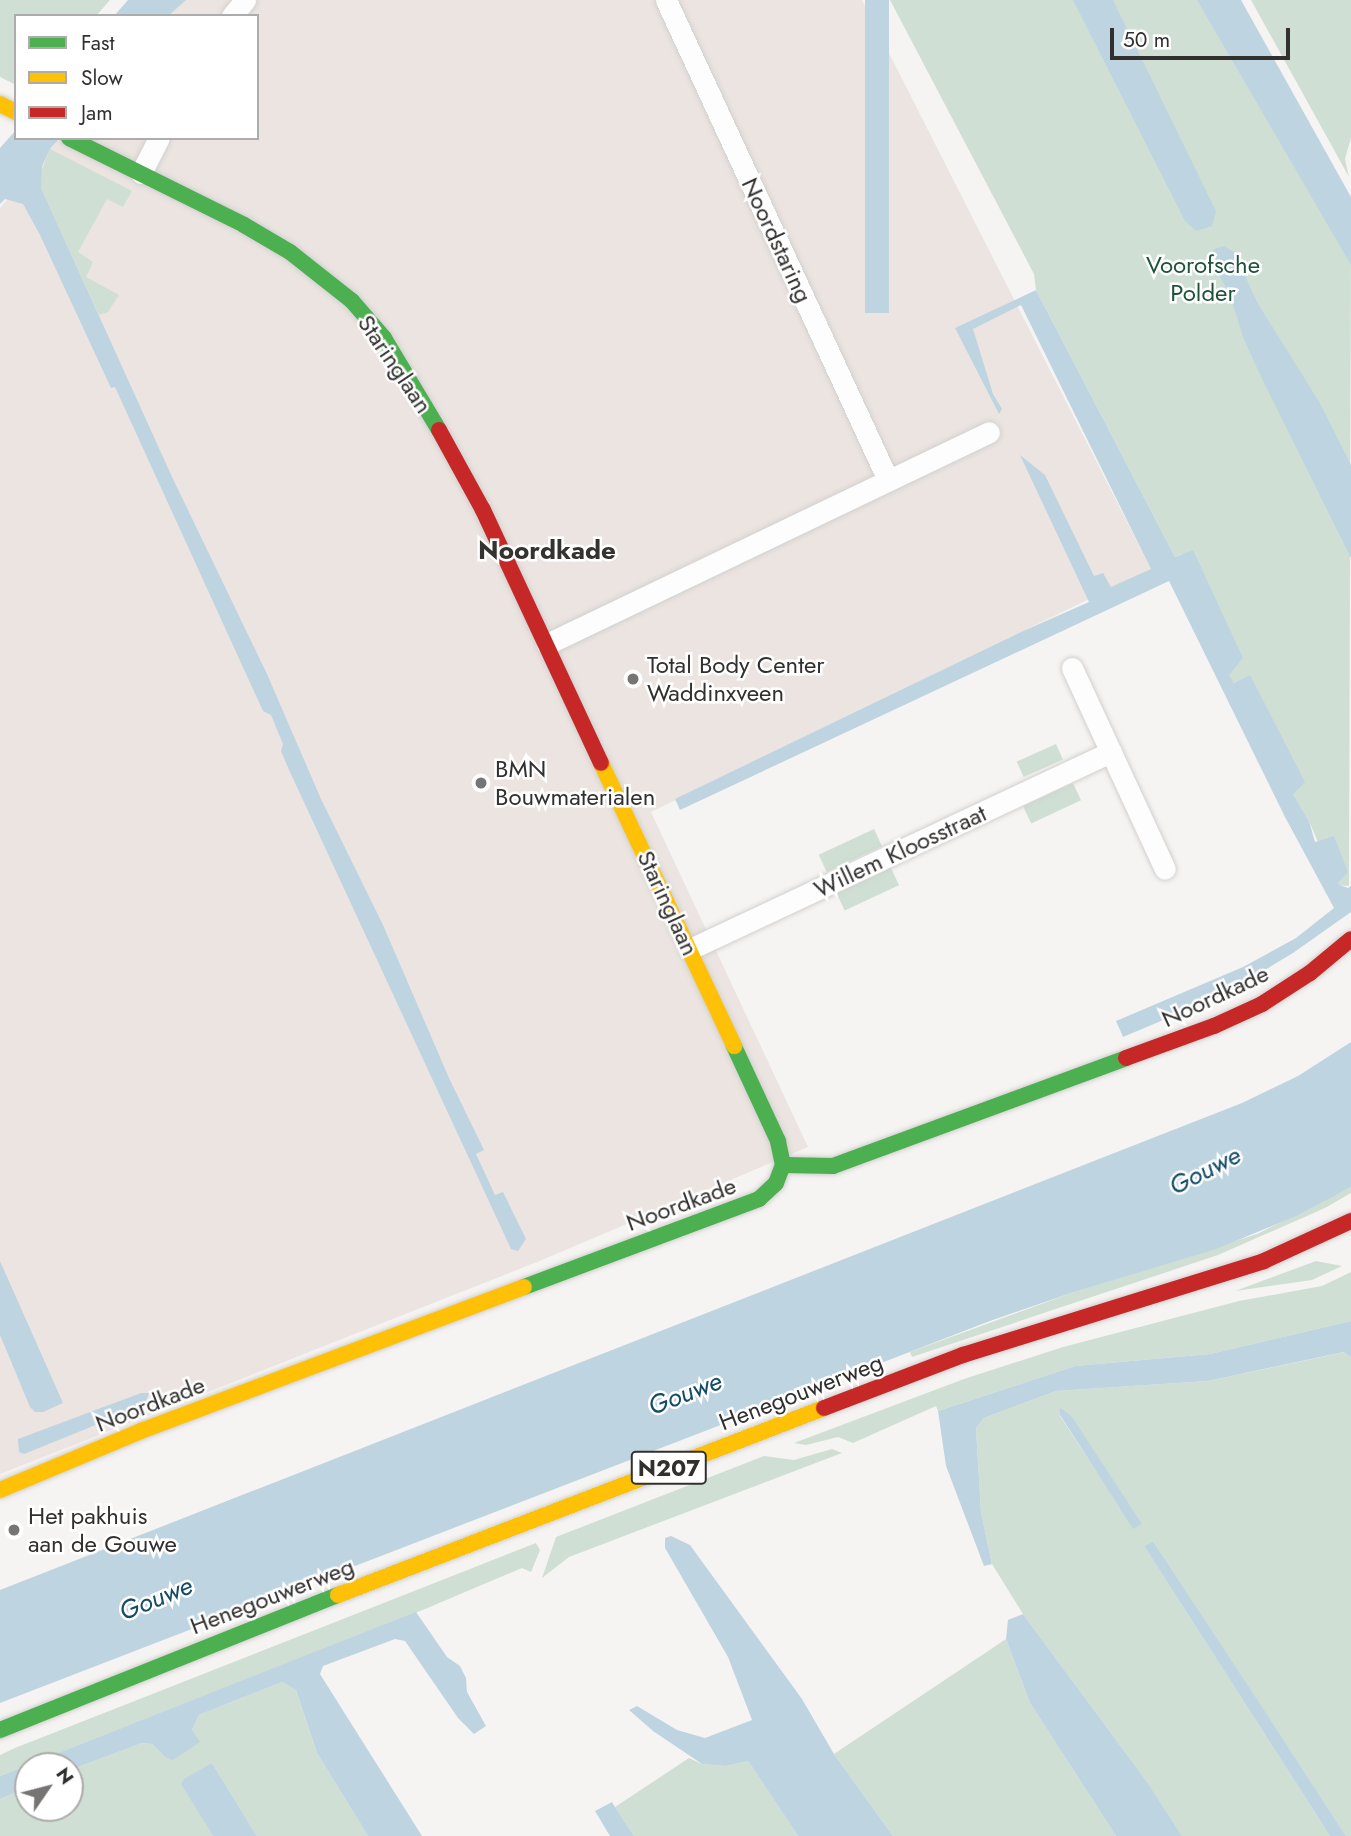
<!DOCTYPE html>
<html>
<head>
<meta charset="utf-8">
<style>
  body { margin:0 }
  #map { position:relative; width:1351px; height:1836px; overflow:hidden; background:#f6f4f2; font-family:Jost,sans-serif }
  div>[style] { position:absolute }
  .built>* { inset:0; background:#ebe4e0 }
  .green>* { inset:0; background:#cfdfd3; transform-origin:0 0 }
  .water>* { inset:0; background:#bfd4e1; transform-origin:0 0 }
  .roads { filter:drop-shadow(0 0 2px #d1d0cf) drop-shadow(0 0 2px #d1d0cf) }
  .street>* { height:21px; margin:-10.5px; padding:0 10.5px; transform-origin:10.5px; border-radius:10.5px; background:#fefdfd }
  .fast>* { height:16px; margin:-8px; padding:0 8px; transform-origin:8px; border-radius:8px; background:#4caf50 }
  .slow>* { height:16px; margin:-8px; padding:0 8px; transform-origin:8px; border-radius:8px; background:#ffc107 }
  .jam>* { height:16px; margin:-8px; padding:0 8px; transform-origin:8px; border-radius:8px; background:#c62828 }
  .dots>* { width:19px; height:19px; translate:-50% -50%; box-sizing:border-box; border:4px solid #fff; border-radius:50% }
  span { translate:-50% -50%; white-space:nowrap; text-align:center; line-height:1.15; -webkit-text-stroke:5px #fff; paint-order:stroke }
  .shield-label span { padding:2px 5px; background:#fff; border:2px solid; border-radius:5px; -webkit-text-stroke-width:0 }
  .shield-label { font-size:23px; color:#32302f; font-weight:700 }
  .street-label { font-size:24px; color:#32302f }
  .park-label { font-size:24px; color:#1f5338 }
  .poi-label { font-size:24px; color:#32302f }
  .left { translate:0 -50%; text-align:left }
  .neighbourhood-label { font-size:26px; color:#353230; font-weight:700 }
  .water-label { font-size:26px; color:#144c67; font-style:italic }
  .legend { position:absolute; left:14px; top:14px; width:245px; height:126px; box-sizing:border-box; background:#fff; border:2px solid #adacac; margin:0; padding:9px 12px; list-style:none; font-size:21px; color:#32302f }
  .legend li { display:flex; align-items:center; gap:14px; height:35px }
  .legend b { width:35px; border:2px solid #adacac }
  .north { position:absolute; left:14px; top:1752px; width:70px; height:70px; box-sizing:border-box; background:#fff; border:2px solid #adacac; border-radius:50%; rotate:55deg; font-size:19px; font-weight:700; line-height:28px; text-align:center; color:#32302f }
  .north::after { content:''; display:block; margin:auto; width:24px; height:32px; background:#777573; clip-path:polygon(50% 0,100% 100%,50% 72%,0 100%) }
  .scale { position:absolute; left:1110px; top:28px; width:180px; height:32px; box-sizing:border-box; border:4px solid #32302f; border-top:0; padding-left:9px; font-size:21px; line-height:24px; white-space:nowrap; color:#32302f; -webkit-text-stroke:5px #fff; paint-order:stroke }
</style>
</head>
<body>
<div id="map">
  <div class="built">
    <i style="clip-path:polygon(179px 0,862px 0,1151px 569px,651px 812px,808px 1147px,537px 1262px,0 1474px,0 208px,60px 138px,257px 138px,257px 16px,165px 16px)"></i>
  </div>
  <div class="green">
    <i style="clip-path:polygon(0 0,110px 0,96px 16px,16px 16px,16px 85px,0 77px)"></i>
    <i style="clip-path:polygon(890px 0,1217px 0,1351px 238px,1349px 886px,1336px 885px,1309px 821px,1293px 794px,1247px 677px,1234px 683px,1228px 675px,1182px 554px,1175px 557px,1036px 290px,1034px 274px)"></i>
    <i style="clip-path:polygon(1251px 0,1351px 0,1351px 138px,1345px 159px,1349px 177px)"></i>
    <i style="clip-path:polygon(50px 149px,132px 191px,123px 207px,107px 199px,78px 252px,93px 262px,86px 277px,119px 295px,108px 312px,99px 315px,41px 188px,41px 172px)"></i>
    <i style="left:1056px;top:744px;width:17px;height:43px;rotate:66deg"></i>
    <i style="left:1073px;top:783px;width:19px;height:55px;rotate:65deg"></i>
    <i style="left:874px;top:829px;width:19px;height:61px;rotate:65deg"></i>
    <i style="left:891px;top:868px;width:19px;height:60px;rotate:65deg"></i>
    <i style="clip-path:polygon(1351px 1187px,1351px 1193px,1325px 1208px,1218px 1255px,912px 1357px,910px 1352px,1074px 1292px,1257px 1234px)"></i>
    <i style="clip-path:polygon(1316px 1261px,1342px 1266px,1312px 1280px,1235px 1291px)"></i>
    <i style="clip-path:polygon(1351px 1272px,1351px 1321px,1210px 1354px,1075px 1366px,938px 1411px,936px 1406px,853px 1443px,838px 1437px,806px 1445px,794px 1443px,964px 1379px,1063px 1347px,1239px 1301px,1322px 1286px)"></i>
    <i style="clip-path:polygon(evenodd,1345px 1352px,1351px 1357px,1351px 1836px,1346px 1836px,1153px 1541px,1144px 1546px,1330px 1836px,1182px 1836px,1148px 1783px,1023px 1614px,992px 1564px,981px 1512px,976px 1428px,984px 1418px,1056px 1391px,1208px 1381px,1345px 1352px,1061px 1407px,1141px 1524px,1133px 1528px,1060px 1416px,1061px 1407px)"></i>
    <i style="clip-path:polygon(832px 1449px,842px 1453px,569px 1557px,542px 1578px,556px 1537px,764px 1456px,794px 1460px)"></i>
    <i style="clip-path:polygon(536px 1543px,540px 1550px,531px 1572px,522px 1568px,425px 1609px,0 1776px,0 1755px,15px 1748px)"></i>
    <i style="clip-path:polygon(1006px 1639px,1030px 1703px,1116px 1836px,893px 1836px,834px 1754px)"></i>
    <i style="clip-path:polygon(282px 1682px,296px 1690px,317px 1753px,368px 1836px,257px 1836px,212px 1763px,182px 1784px,213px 1836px,0 1836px,0 1799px,28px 1787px,28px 1808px,70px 1808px,70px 1770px,142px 1743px,152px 1744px,165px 1757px,192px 1730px,199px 1715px)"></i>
    <i style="clip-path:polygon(689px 1758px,702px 1764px,726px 1766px,748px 1761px,798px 1836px,634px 1836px,615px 1807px)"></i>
  </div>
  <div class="water">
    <i style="clip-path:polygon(128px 0,186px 0,168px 16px,114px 16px)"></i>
    <i style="left:865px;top:0;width:24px;height:313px"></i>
    <i style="clip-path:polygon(1073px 0,1113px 0,1216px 211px,1212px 226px,1196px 231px,1185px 221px)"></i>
    <i style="clip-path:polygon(1197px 0,1241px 0,1351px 197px,1351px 265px)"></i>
    <i style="clip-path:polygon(16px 130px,16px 138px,60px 138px,50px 149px,42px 166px,41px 188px,173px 479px,267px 674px,321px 799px,383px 925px,449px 1078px,484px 1150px,476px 1154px,495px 1195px,503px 1192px,526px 1239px,518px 1251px,511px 1249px,290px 772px,281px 751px,283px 744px,271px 715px,263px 711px,115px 387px,111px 388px,40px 235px,23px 204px,5px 199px,0 204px,0 148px)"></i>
    <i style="clip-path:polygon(1224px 246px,1234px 252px,1257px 302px,1321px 405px,1351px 465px,1351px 558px,1261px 377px,1243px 337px,1230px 295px,1210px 259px,1214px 249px)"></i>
    <i style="clip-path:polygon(1036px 290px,1175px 557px,1193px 550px,1243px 658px,1229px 675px,1234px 683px,1250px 675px,1305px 782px,1293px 794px,1309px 821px,1315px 842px,1334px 836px,1348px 872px,1337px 884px,1348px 888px,1351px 886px,1351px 912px,1293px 953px,1225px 994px,1123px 1037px,1116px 1021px,1243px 967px,1296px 938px,1334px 908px,1285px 817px,1169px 581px,680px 810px,675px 799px,1021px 632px,1089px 602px,1020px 455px,1045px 475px,1094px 576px,1103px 573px,1111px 587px,1151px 569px,1021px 305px,973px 329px,993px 394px,1002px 409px,999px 414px,955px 328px)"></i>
    <i style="clip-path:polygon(1351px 1042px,1351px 1187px,1296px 1216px,1216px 1249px,1074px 1292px,990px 1321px,0 1703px,0 1590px,1242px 1103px,1298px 1076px)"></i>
    <i style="clip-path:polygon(0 1261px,63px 1403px,43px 1412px,35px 1412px,30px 1407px,0 1335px)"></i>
    <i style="clip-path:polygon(1351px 1321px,1351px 1357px,1344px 1352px,1208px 1381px,1056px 1391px,984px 1418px,976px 1428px,981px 1512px,992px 1564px,984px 1566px,946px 1466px,938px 1411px,1075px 1366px,1210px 1354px)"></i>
    <i style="clip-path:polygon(141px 1393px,149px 1393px,145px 1405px,24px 1454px,19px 1452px,18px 1439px)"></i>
    <i style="clip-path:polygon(1060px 1407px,1072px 1417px,1142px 1524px,1133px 1529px,1060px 1415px)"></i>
    <i style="clip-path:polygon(671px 1536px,690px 1545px,802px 1699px,834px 1754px,893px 1836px,798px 1836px,748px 1761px,726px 1766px,702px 1764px,653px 1731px,629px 1710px,637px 1706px,677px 1730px,705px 1738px,752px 1720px,728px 1657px,665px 1548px,665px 1538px)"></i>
    <i style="clip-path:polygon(1153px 1541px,1264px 1710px,1346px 1836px,1330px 1836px,1144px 1546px)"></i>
    <i style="clip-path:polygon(416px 1612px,447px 1657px,460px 1666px,466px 1678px,467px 1692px,486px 1726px,474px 1734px,458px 1718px,405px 1641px,395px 1639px,323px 1666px,320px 1674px,422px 1836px,368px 1836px,317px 1753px,296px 1690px,282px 1682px,199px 1715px,192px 1730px,200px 1742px,173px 1760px,165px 1757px,152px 1744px,142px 1743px,70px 1770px,70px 1766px,28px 1766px,28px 1787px,0 1799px,0 1776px)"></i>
    <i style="clip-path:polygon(1023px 1614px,1148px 1783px,1182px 1836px,1116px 1836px,1030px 1703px,1006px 1639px,1008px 1620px)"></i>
    <i style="clip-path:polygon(212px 1763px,257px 1836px,213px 1836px,181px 1784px,184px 1779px)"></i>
    <i style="clip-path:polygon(612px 1802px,615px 1807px,634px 1836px,610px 1836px,595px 1811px)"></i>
  </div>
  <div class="roads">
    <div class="street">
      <i style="left:666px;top:0;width:529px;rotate:65.18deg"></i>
      <i style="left:232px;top:16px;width:21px;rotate:-51deg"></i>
      <i style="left:141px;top:173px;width:39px;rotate:-63deg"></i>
      <i style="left:547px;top:644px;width:490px;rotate:-25.6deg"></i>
      <i style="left:1072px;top:668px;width:221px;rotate:65.2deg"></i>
      <i style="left:690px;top:949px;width:465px;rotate:-25.1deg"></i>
    </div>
    <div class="fast">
      <i style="left:69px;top:138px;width:195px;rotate:26.4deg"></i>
      <i style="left:244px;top:225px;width:53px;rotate:30.4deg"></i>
      <i style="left:290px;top:252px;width:79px;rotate:38.3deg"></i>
      <i style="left:352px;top:301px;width:49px;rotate:49.1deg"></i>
      <i style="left:384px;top:338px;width:107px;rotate:59.1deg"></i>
      <i style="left:783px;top:1165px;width:50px;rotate:1.1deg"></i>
      <i style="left:833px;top:1166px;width:312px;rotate:-20.2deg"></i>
      <i style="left:524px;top:1287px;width:251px;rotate:-20.5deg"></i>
      <i style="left:759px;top:1199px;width:23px;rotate:-43deg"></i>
      <i style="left:776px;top:1183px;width:19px;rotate:-69deg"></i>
      <i style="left:783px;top:1165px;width:25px;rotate:-102deg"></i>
      <i style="left:778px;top:1141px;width:105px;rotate:-114.9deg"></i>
      <i style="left:0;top:1730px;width:364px;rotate:-21.8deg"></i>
    </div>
    <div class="slow">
      <i style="left:0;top:104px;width:18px;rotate:27deg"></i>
      <i style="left:601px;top:763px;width:313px;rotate:64.8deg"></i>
      <i style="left:0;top:1490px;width:153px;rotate:-22.7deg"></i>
      <i style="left:141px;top:1431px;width:409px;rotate:-20.6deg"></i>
      <i style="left:338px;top:1595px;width:521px;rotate:-21.05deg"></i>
    </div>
    <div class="jam">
      <i style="left:439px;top:430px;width:91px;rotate:61.2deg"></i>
      <i style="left:483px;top:510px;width:279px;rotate:65deg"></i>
      <i style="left:1126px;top:1058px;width:94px;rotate:-20deg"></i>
      <i style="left:1214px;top:1026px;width:53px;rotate:-24.6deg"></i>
      <i style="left:1262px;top:1004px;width:57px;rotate:-32.9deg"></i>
      <i style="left:1310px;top:973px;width:53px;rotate:-39.7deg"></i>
      <i style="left:824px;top:1408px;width:149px;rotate:-20.9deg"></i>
      <i style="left:963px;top:1355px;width:315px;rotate:-17.3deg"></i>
      <i style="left:1264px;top:1261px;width:96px;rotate:-24.7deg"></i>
    </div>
  </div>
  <div class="dots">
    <i style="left:633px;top:679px;background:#777573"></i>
    <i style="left:481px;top:783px;background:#777573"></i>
    <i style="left:14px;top:1530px;background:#777573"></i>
  </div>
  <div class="shield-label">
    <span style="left:669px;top:1468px">N207</span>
  </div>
  <div class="street-label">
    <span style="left:777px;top:240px;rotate:65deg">Noordstaring</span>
    <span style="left:395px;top:364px;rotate:56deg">Staringlaan</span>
    <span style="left:900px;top:851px;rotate:-25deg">Willem Kloosstraat</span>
    <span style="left:668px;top:903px;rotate:65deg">Staringlaan</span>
    <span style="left:1215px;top:996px;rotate:-25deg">Noordkade</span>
    <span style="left:681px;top:1204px;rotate:-20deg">Noordkade</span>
    <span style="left:801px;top:1392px;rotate:-21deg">Henegouwerweg</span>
    <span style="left:150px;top:1404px;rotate:-21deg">Noordkade</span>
    <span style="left:272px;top:1596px;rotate:-21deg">Henegouwerweg</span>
  </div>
  <div class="park-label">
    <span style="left:1203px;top:279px">Voorofsche<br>Polder</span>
  </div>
  <div class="poi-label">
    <span class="left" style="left:647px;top:679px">Total Body Center<br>Waddinxveen</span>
    <span class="left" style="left:495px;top:783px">BMN<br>Bouwmaterialen</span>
    <span class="left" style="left:28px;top:1530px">Het pakhuis<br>aan de Gouwe</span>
  </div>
  <div class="neighbourhood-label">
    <span style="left:547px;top:551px">Noordkade</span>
  </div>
  <div class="water-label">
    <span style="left:1205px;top:1171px;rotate:-27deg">Gouwe</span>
    <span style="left:685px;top:1394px;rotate:-21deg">Gouwe</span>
    <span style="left:156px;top:1599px;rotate:-22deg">Gouwe</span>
  </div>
  <ul class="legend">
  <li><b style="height:9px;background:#4caf50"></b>Fast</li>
  <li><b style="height:9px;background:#ffc107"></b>Slow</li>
  <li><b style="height:9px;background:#c62828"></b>Jam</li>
  </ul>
  <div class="north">N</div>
  <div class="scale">50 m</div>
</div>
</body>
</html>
